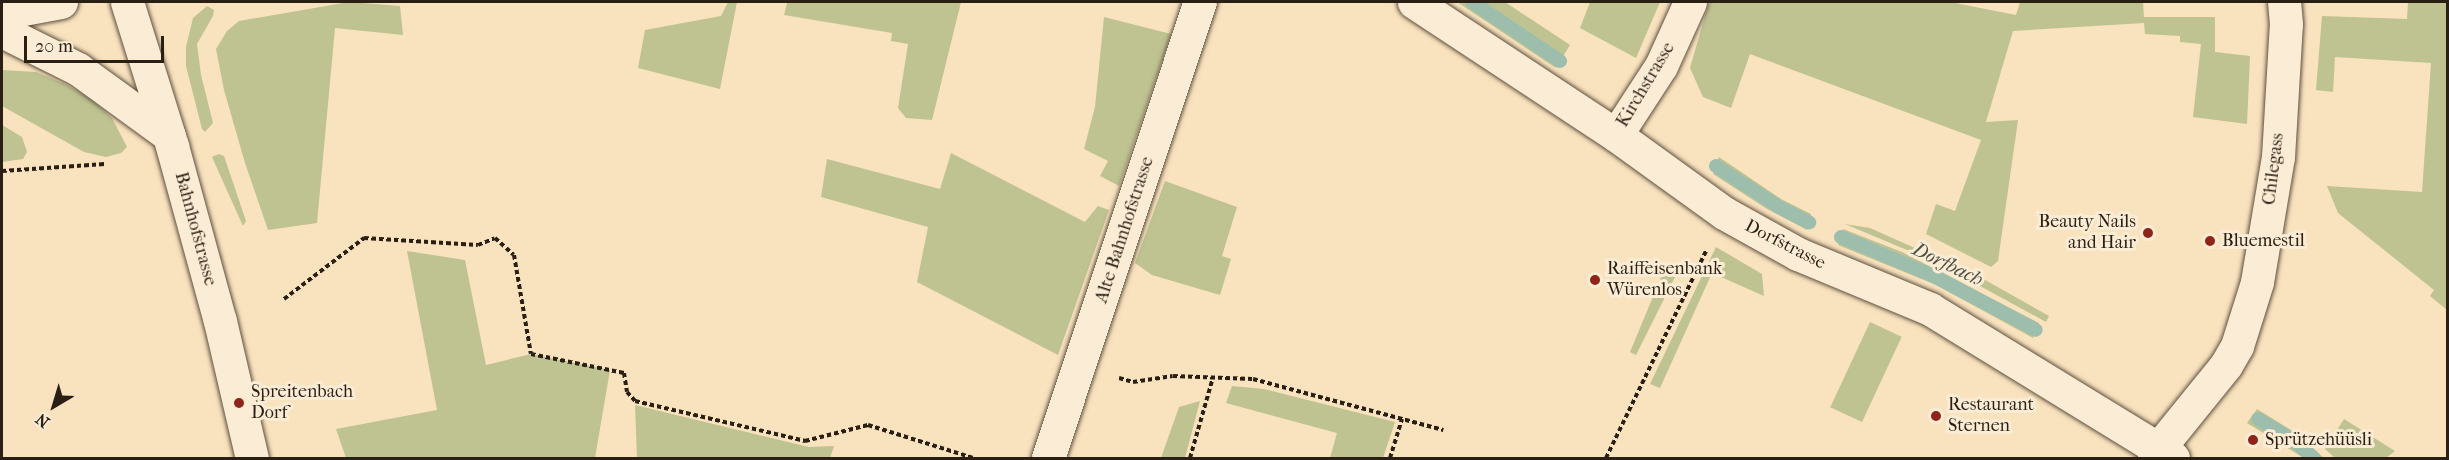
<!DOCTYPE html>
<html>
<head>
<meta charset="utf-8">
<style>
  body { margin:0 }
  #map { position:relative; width:2449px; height:460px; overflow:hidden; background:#f9e2be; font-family:"IM FELL French Canon",serif }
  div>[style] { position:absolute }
  .green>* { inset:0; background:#bec391; transform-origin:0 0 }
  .stream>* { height:14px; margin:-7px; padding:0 7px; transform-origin:7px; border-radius:7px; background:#9ebead }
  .path>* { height:4px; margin-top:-2px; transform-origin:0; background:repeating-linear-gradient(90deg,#2a1f13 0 4.5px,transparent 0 7.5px) }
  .roads { filter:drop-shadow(0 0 2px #5e503e) drop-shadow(0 0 2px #5e503e) }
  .minor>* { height:33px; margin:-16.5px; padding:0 16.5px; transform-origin:16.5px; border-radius:16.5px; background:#fbecd5 }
  .dots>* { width:16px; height:16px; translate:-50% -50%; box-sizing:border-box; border:3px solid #fbecd5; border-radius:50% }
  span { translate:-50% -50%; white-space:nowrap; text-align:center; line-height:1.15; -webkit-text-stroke:6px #fbecd5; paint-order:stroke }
  .street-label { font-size:18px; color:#2a1f13 }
  .poi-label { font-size:18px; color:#2a1f13 }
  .right { translate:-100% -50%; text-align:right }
  .left { translate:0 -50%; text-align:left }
  .water-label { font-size:20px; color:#4d4f41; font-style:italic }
  .frame { position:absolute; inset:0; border:3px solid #2a1f13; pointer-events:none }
  .north { position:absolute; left:24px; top:376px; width:60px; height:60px; -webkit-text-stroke:4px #fbecd5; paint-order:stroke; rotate:218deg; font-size:16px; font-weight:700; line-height:24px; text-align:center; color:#2a1f13 }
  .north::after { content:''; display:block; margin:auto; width:21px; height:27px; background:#2a1f13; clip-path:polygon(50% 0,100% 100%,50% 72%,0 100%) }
  .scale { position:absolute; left:24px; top:36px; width:140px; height:27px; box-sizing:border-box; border:3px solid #2a1f13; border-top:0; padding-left:8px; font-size:18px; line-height:21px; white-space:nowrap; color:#2a1f13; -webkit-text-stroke:4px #fbecd5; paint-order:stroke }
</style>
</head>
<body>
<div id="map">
  <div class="green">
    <i style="clip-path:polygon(349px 2px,400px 6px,403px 35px,335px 28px,317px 223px,268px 230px,245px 163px,224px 90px,216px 49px,227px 31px,239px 21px)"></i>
    <i style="clip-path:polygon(728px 2px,737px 2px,720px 89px,638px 68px,645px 30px,721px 16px)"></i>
    <i style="clip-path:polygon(795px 2px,961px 2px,932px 120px,906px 118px,898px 108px,908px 44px,891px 41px,892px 33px,784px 15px,787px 3px)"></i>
    <i style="clip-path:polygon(1457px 2px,1505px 2px,1570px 45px,1556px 68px)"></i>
    <i style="clip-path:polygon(1590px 2px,1660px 2px,1636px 58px,1580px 28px)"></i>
    <i style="clip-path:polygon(1709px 2px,1950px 2px,2016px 15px,2020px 2px,2143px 2px,2144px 17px,2215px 17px,2215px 52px,2250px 56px,2247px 124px,2193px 117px,2201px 44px,2180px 42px,2180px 36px,2145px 34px,2144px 23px,2013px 31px,1986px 122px,2018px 120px,1998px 261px,1991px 267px,1926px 234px,1936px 204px,1955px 211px,1981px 140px,1750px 54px,1731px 108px,1703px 97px,1690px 68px)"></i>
    <i style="clip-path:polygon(2408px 2px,2447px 2px,2447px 310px,2430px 296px,2434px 290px,2338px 213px,2327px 186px,2422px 192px,2431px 63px,2335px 57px,2333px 92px,2316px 90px,2322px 16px,2407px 19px)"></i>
    <i style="clip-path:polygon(207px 6px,214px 10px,213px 16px,197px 44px,201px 75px,213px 123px,205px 132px,202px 129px,186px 66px,186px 47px,193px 18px)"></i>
    <i style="clip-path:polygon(1104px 17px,1171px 34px,1119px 186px,1100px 176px,1108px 161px,1084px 149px,1095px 107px)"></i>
    <i style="clip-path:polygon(2px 70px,36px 72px,65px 84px,90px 98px,112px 118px,127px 147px,121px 153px,106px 157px,84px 152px,2px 106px)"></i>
    <i style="clip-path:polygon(2px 125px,22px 137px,27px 152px,23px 159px,2px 162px)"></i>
    <i style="clip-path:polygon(951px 153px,1085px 222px,1098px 206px,1109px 210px,1058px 355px,917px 282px,928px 227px,821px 197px,827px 159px,940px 189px)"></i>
    <i style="clip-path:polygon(219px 154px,224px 156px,246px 221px,243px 226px,212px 157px)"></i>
    <i style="clip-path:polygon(1719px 157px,1781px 199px,1811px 214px,1807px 230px,1767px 209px,1713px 174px)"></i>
    <i style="clip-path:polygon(1165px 181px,1237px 207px,1222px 256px,1231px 259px,1220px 295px,1152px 275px,1135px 263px)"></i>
    <i style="clip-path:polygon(1845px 224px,1870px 228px,1978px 276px,2049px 316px,2046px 322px,1938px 263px)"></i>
    <i style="clip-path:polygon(1843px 229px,1902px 252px,2039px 323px,2033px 338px,1936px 285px,1838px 245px)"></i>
    <i style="clip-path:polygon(1716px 247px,1762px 274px,1764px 296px,1712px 273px,1660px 388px,1650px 384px)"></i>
    <i style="clip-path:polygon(407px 251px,465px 260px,486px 365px,531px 354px,610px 370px,595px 458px,346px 458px,336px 429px,437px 410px)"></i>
    <i style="clip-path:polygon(1665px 268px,1676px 275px,1636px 355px,1630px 352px)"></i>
    <i style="left:1870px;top:322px;width:35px;height:94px;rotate:25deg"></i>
    <i style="clip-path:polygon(1232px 386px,1264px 389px,1395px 422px,1383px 458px,1330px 458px,1337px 433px,1226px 403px)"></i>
    <i style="clip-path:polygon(1200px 401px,1185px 458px,1161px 458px,1179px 407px)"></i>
    <i style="clip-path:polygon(635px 405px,809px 447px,834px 446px,830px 458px,637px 458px)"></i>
    <i style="clip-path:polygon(2257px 409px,2294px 432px,2324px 458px,2304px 458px,2247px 423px)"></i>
    <i style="clip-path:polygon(2344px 419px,2395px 451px,2386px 458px,2335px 458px,2325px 449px)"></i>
  </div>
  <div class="stream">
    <i style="left:1472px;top:2px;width:106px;rotate:33.8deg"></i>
    <i style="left:1716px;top:166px;width:75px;rotate:33.1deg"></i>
    <i style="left:1779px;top:207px;width:34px;rotate:27deg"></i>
    <i style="left:1841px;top:237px;width:101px;rotate:22.8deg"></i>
    <i style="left:1934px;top:276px;width:115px;rotate:27.9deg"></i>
    <i style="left:2258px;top:419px;width:37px;rotate:31deg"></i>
    <i style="left:2290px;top:438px;width:31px;rotate:40deg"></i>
  </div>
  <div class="path">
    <i style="left:2px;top:171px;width:103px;rotate:-3.9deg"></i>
    <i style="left:284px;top:299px;width:101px;rotate:-37.3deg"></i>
    <i style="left:364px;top:238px;width:114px;rotate:3.5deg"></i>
    <i style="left:478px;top:245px;width:18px;rotate:-22deg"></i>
    <i style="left:495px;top:238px;width:25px;rotate:42deg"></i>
    <i style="left:514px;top:255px;width:100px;rotate:80.3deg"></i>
    <i style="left:531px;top:354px;width:95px;rotate:11.5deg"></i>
    <i style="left:624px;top:373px;width:19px;rotate:81deg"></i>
    <i style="left:627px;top:392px;width:12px;rotate:48deg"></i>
    <i style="left:635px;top:401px;width:175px;rotate:13.2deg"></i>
    <i style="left:805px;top:441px;width:65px;rotate:-14.3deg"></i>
    <i style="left:868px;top:425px;width:110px;rotate:17.4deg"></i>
    <i style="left:1119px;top:378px;width:15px;rotate:16deg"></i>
    <i style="left:1133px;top:382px;width:40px;rotate:-8.5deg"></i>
    <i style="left:1173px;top:376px;width:80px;rotate:2.1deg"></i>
    <i style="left:1253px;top:379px;width:197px;rotate:15deg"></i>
    <i style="left:1190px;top:458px;width:84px;rotate:-74.1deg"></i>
    <i style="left:1390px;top:458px;width:41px;rotate:-72.9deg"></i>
    <i style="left:1606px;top:458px;width:230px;rotate:-64.2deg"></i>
  </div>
  <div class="roads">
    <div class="minor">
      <i style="left:127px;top:2px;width:151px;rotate:72.6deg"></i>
      <i style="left:172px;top:146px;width:181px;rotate:74.7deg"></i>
      <i style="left:220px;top:321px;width:141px;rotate:76.9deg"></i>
      <i style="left:1414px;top:2px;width:242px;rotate:33.4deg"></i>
      <i style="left:1616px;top:135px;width:133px;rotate:35.8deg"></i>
      <i style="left:1724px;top:213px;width:85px;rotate:29deg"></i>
      <i style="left:1798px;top:254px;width:143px;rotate:22.6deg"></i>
      <i style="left:1930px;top:309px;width:285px;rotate:31.5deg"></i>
      <i style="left:2px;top:13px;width:60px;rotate:-10.6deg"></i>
      <i style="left:2px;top:31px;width:85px;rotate:26.6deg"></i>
      <i style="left:78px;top:69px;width:112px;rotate:36deg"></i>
      <i style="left:1616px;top:135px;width:82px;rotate:-56.9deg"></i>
      <i style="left:1661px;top:66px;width:70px;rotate:-65.6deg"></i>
      <i style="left:1048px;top:458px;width:481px;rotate:-71.6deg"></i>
      <i style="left:2154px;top:458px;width:10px;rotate:-66deg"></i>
      <i style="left:2158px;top:449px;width:108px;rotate:-51deg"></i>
      <i style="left:2226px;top:365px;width:22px;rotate:-60deg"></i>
      <i style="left:2237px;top:346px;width:67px;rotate:-72.6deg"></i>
      <i style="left:2257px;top:282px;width:127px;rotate:-80.5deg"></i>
      <i style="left:2278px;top:157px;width:133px;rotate:-86.6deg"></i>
      <i style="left:2286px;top:24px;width:22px;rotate:-95deg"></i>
    </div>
  </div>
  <div class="dots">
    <i style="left:2148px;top:233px;background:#8f2418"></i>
    <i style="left:2210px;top:241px;background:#8f2418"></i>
    <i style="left:1595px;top:280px;background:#8f2418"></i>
    <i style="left:239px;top:403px;background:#8f2418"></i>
    <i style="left:1936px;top:416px;background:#8f2418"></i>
    <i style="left:2253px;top:440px;background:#8f2418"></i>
  </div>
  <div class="street-label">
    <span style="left:1646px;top:85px;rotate:-59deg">Kirchstrasse</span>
    <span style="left:2274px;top:169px;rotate:-83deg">Chilegass</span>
    <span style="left:195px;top:229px;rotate:75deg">Bahnhofstrasse</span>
    <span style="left:1125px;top:230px;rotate:-72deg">Alte Bahnhofstrasse</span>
    <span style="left:1785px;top:245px;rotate:27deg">Dorfstrasse</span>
  </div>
  <div class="poi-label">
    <span class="right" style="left:2136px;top:233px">Beauty Nails<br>and Hair</span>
    <span class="left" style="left:2222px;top:241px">Bluemestil</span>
    <span class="left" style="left:1607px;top:280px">Raiffeisenbank<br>Würenlos</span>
    <span class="left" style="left:251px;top:403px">Spreitenbach<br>Dorf</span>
    <span class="left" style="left:1948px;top:416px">Restaurant<br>Sternen</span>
    <span class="left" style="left:2265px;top:440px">Sprützehüüsli</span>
  </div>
  <div class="water-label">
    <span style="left:1948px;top:264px;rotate:26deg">Dorfbach</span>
  </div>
  <div class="frame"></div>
  <div class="north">N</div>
  <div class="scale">20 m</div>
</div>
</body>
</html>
